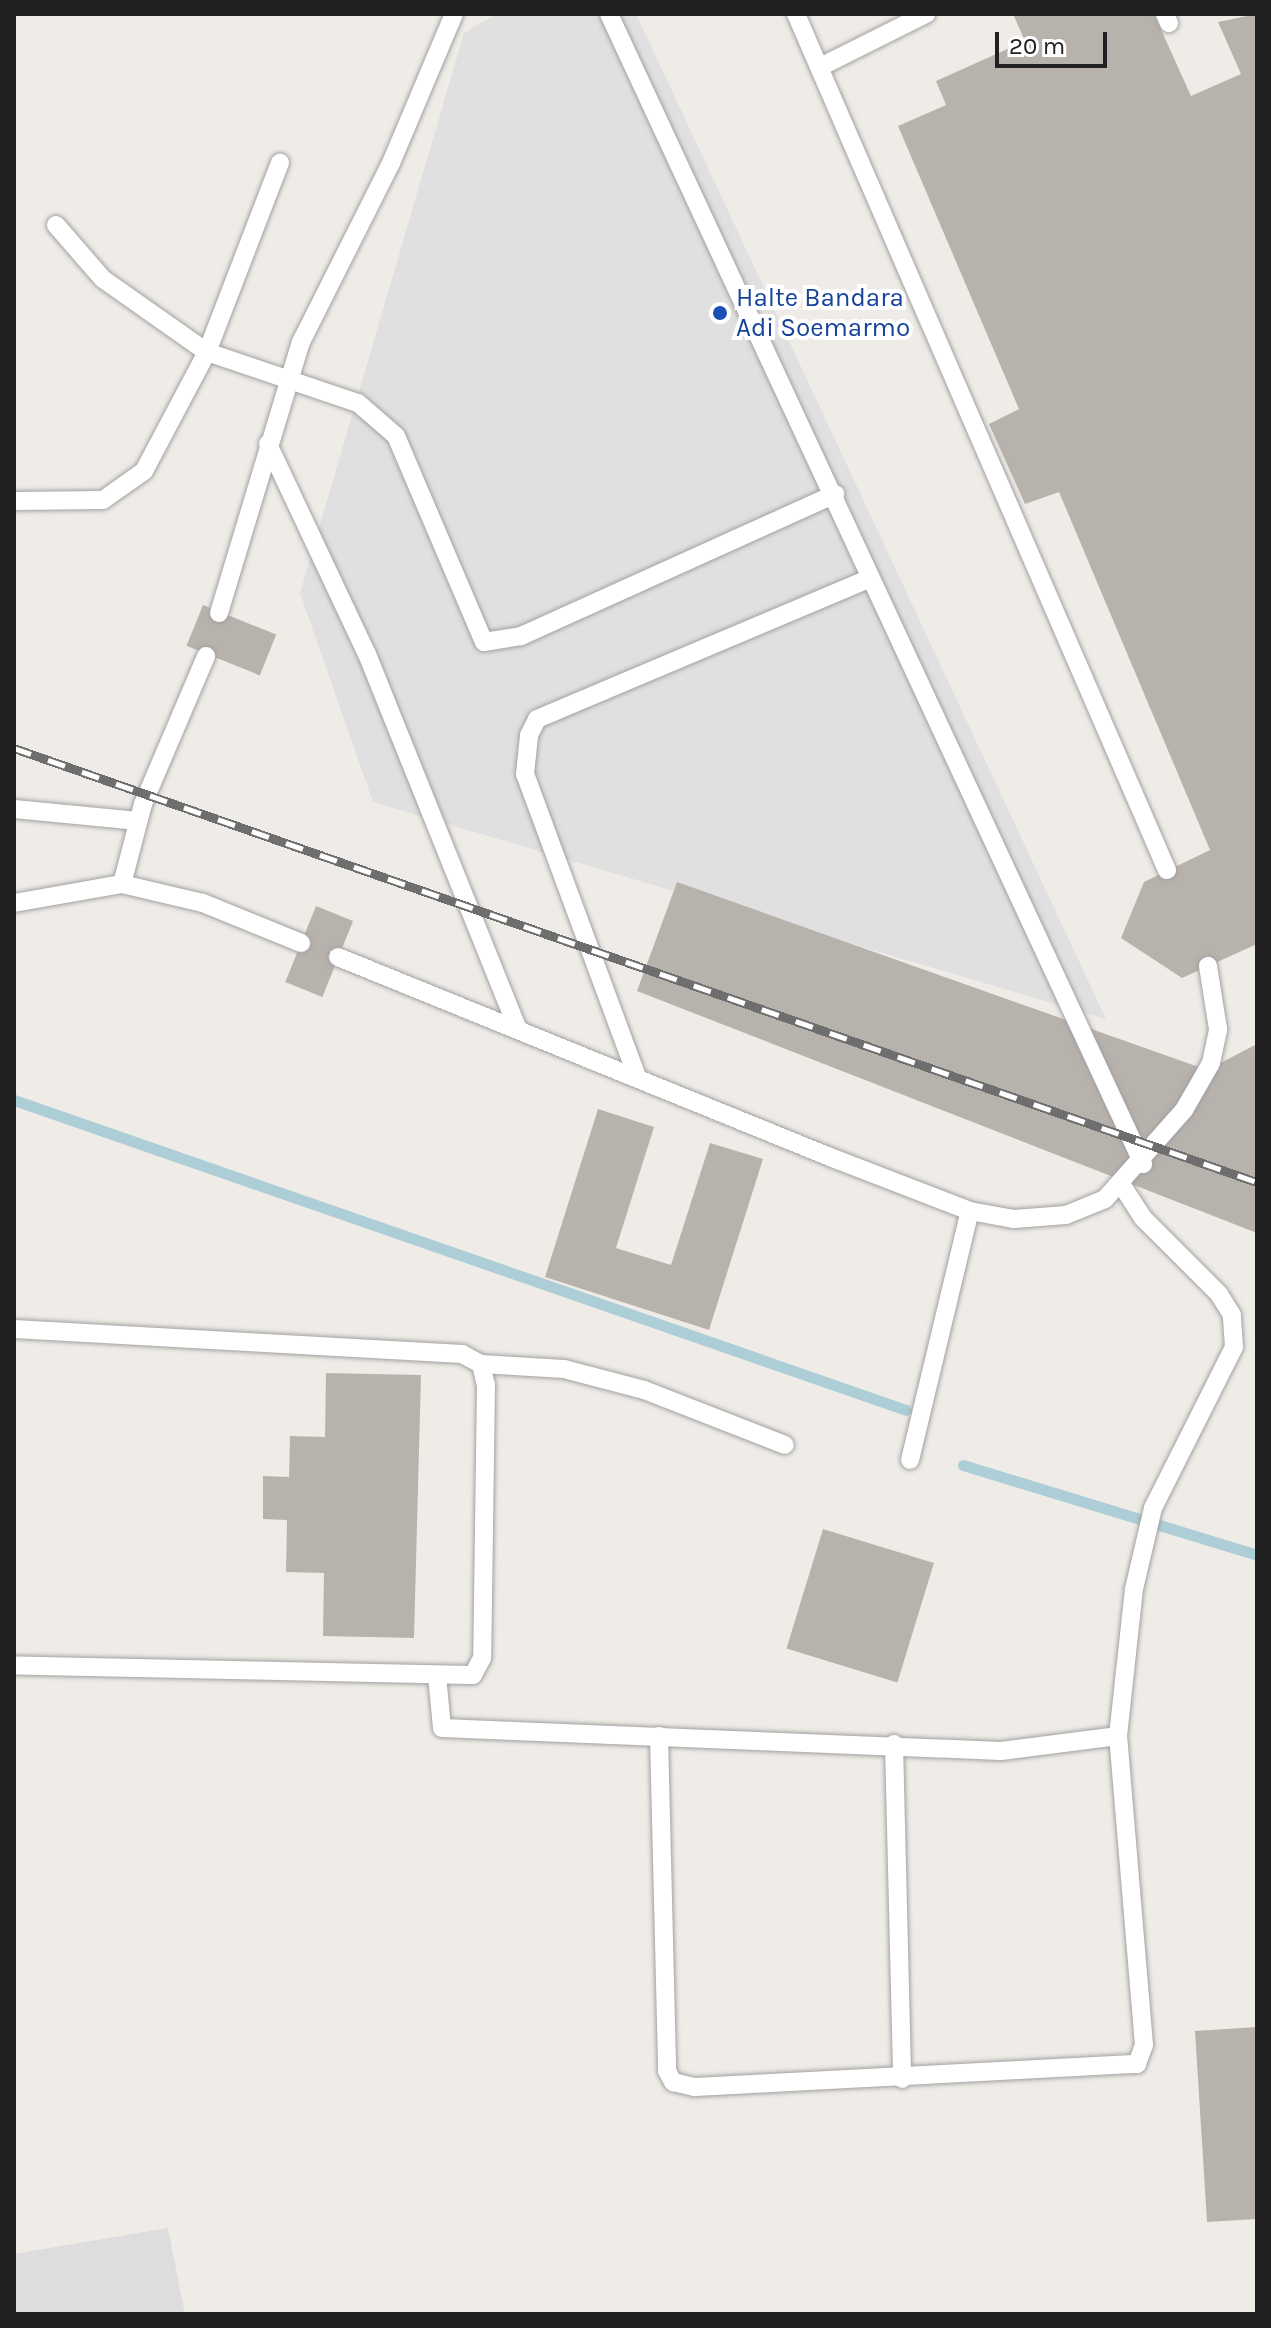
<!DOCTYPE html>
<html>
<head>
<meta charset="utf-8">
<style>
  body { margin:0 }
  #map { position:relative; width:1271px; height:2328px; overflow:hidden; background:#efece7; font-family:Karla,sans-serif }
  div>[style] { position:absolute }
  .residential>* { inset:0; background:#dedddd }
  .parking>* { inset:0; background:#e0e0e0 }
  .stream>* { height:11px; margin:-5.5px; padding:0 5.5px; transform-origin:5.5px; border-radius:5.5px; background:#aeced7 }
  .building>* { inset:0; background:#b8b2ad; transform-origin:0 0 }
  .roads { filter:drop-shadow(0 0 2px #a1a1a1) drop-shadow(0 0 2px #a1a1a1) }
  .service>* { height:18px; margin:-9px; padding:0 9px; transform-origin:9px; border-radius:9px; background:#fff }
  .rail>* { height:9px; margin-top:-4.5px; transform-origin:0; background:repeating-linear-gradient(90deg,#fff 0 18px,#6e6e6e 0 36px); box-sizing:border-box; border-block:2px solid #6e6e6e }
  .dots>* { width:22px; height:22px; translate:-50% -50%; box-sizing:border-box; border:4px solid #fff; border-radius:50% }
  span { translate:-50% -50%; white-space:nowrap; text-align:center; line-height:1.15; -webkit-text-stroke:8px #fff; paint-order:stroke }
  .transit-label { font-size:26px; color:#164399 }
  .left { translate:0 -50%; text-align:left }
  .frame { position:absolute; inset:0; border:16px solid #202020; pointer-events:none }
  .scale { position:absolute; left:995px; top:32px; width:112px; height:36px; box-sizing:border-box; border:4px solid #202020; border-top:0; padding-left:10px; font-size:24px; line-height:28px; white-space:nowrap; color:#202020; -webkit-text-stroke:6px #fff; paint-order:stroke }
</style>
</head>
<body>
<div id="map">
  <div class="residential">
    <i style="clip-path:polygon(168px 2228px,185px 2314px,14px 2314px,14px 2254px)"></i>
  </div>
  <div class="parking">
    <i style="clip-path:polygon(496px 14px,636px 14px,1106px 1019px,373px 802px,300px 593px,464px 33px)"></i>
  </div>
  <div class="stream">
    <i style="left:14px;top:1100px;width:944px;rotate:19.16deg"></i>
    <i style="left:963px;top:1465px;width:307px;rotate:17deg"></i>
  </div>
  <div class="building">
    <i style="clip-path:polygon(1013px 14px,1154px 14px,1191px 96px,1241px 74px,1218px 22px,1257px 14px,1257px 944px,1182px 978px,1121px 938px,1144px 882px,1210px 850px,1059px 492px,1025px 504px,989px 424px,1019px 409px,898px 126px,946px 105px,936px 81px,1025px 41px)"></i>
    <i style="left:203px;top:605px;width:79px;height:44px;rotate:22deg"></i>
    <i style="clip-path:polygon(677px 882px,1207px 1070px,1257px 1044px,1257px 1233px,637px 991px)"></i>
    <i style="left:316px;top:906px;width:40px;height:82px;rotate:22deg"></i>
    <i style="clip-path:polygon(598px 1109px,654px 1127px,616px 1248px,671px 1265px,710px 1143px,763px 1159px,709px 1330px,545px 1277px)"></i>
    <i style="clip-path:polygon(326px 1373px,421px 1375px,414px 1638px,323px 1636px,324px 1573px,286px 1572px,287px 1520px,263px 1519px,263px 1476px,289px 1477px,290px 1436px,325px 1437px)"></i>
    <i style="left:823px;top:1529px;width:116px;height:125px;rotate:17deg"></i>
    <i style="clip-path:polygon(1257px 2027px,1257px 2219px,1207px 2222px,1195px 2031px)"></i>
  </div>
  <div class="roads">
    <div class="service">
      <i style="left:609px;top:14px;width:1268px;rotate:65.09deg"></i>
      <i style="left:796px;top:14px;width:933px;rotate:66.57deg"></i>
      <i style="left:1165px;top:14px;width:10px;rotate:66deg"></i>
      <i style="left:820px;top:67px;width:119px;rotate:-26.6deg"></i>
      <i style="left:56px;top:225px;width:72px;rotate:49deg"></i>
      <i style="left:103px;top:279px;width:127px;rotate:35.1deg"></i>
      <i style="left:207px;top:352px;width:159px;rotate:18.7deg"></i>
      <i style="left:358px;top:403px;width:50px;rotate:41deg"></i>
      <i style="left:396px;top:436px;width:224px;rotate:66.9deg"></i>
      <i style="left:484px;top:642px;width:37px;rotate:-9deg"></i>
      <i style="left:521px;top:636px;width:345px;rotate:-24.3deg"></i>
      <i style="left:268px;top:444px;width:232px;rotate:64.8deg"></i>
      <i style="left:367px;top:654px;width:405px;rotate:68.1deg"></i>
      <i style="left:14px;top:501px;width:89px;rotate:-0.6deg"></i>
      <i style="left:103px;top:500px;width:50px;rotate:-35.3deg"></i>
      <i style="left:144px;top:471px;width:135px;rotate:-62.1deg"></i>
      <i style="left:207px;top:352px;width:203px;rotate:-68.9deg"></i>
      <i style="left:219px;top:613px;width:283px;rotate:-73.2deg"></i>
      <i style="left:301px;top:342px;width:200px;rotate:-63.3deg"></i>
      <i style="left:391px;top:163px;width:162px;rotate:-67.1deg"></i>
      <i style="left:14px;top:809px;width:125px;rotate:5.5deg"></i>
      <i style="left:122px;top:884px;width:83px;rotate:-75.3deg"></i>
      <i style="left:143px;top:804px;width:161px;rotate:-66.9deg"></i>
      <i style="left:14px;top:903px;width:110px;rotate:-10deg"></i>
      <i style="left:122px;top:884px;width:83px;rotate:13.2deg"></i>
      <i style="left:203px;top:903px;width:106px;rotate:22.2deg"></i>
      <i style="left:338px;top:957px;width:531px;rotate:22.12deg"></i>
      <i style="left:830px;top:1157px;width:150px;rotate:21.1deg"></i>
      <i style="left:970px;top:1211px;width:45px;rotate:10.3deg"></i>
      <i style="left:1014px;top:1219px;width:52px;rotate:-4.4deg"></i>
      <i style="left:1066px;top:1215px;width:42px;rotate:-22.3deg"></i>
      <i style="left:1105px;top:1199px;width:119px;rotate:-48.4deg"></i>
      <i style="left:1184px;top:1110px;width:54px;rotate:-60.1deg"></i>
      <i style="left:1211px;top:1063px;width:35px;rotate:-78deg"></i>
      <i style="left:1218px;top:1029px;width:64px;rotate:-99deg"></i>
      <i style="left:636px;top:1074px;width:320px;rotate:-110.3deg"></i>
      <i style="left:525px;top:774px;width:39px;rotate:-84deg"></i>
      <i style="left:529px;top:735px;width:18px;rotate:-63deg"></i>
      <i style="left:537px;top:719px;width:360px;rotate:-22.9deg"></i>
      <i style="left:14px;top:1329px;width:449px;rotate:3.2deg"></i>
      <i style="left:462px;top:1354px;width:21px;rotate:28deg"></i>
      <i style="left:481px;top:1364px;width:22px;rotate:77deg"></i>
      <i style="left:486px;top:1385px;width:273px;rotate:90.8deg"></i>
      <i style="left:482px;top:1658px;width:19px;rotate:118deg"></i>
      <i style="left:473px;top:1675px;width:459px;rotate:-178.8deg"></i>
      <i style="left:481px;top:1364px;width:83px;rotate:3.4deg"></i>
      <i style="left:564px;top:1369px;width:83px;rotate:14.7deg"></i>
      <i style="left:644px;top:1390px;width:151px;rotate:21.3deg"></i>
      <i style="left:910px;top:1460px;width:256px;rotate:-76.5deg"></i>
      <i style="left:437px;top:1675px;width:53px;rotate:84.6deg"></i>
      <i style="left:442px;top:1728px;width:559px;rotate:2.36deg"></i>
      <i style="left:1001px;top:1751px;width:118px;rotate:-7.3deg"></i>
      <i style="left:1118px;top:1736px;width:148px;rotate:-83.8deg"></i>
      <i style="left:1134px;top:1589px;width:83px;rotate:-76.8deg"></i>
      <i style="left:1153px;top:1508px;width:180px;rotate:-63.3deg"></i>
      <i style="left:1234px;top:1347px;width:32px;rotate:-94deg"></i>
      <i style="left:1232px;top:1315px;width:25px;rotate:-122deg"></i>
      <i style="left:1219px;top:1294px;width:107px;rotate:-135deg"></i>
      <i style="left:1143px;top:1218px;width:40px;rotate:-122.9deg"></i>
      <i style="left:659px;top:1736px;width:335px;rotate:88.6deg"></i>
      <i style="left:667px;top:2071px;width:13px;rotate:61deg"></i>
      <i style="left:673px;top:2082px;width:23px;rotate:13deg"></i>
      <i style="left:695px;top:2087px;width:443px;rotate:-3deg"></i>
      <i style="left:1137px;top:2064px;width:20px;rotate:-70deg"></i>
      <i style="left:1144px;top:2045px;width:310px;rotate:-94.8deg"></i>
      <i style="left:894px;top:1744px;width:335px;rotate:88.6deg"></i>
    </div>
  </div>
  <div class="rail">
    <i style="left:14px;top:748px;width:1317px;rotate:19.25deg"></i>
  </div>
  <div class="dots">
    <i style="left:720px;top:313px;background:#1a4fb4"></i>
  </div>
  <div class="transit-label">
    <span class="left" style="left:736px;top:313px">Halte Bandara<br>Adi Soemarmo</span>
  </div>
  <div class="frame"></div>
  <div class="scale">20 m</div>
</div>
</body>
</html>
